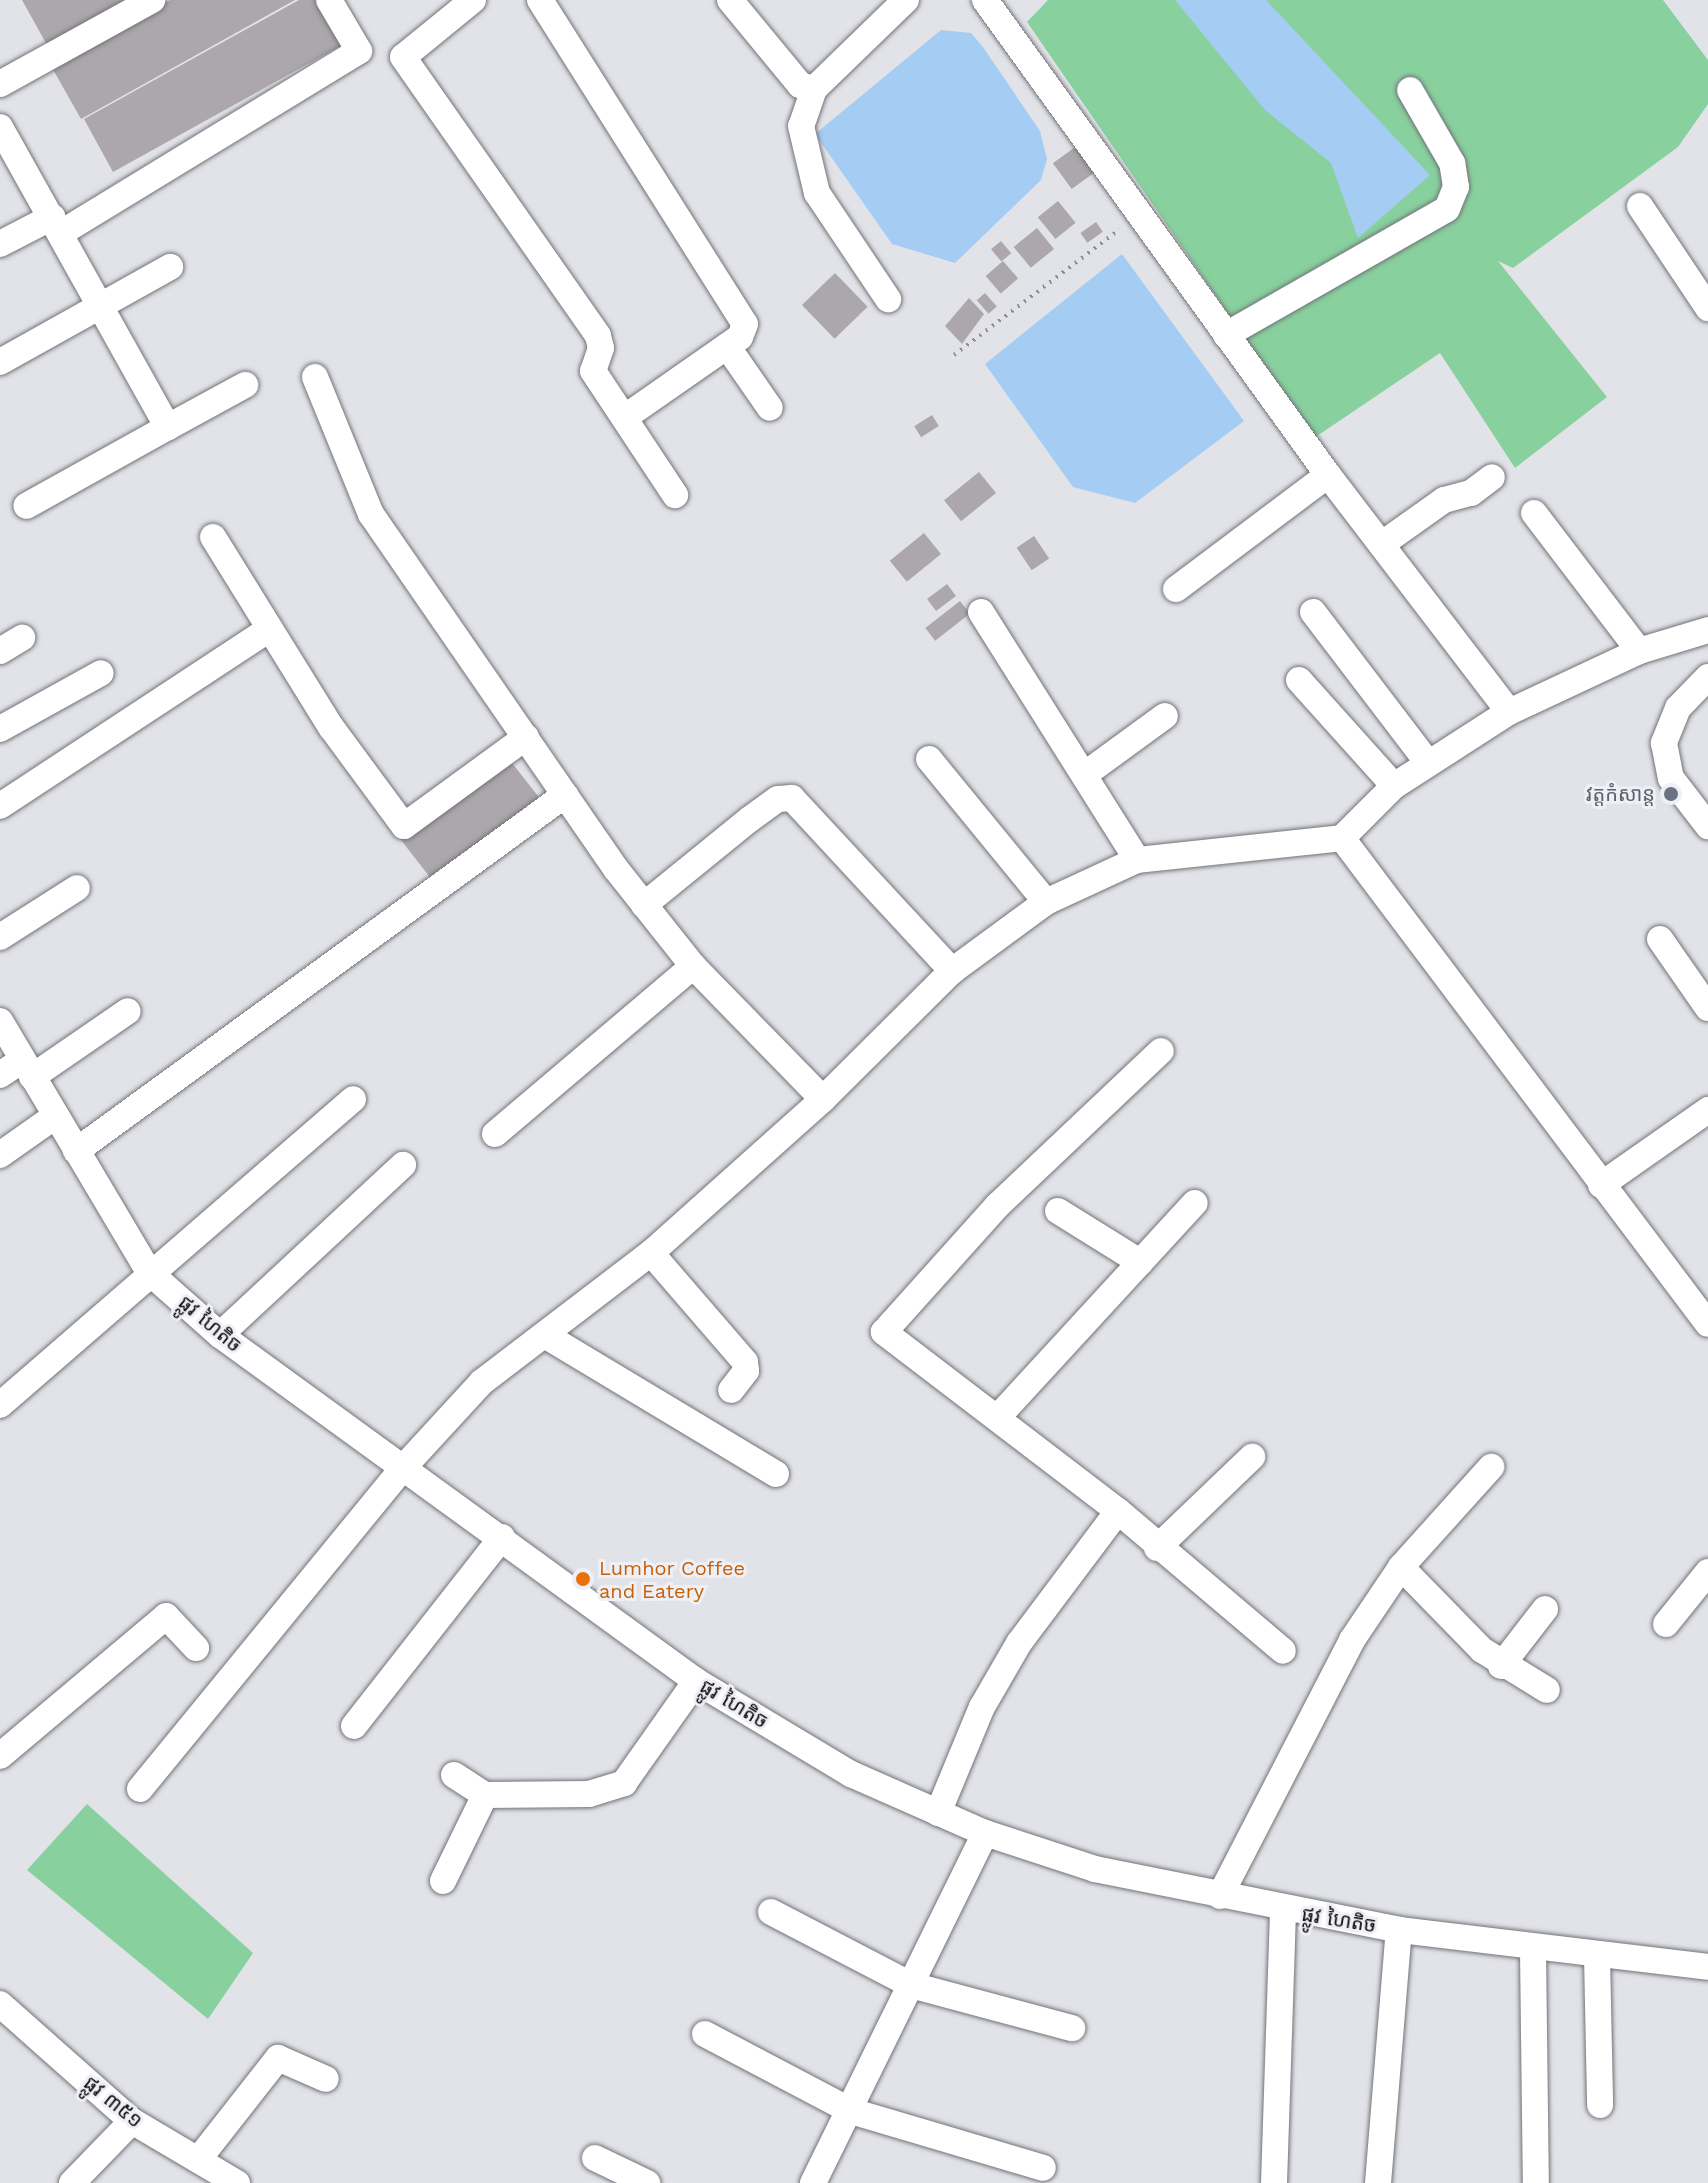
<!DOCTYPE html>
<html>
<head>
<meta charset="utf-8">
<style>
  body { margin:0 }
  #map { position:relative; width:1708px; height:2183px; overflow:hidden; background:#e2e3e9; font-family:"Work Sans","Noto Sans Khmer",sans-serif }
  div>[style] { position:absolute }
  .green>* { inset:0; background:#88d19e }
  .water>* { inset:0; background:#a5ccf3 }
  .building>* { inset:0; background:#aba7ab; transform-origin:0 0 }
  .path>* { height:4px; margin-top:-2px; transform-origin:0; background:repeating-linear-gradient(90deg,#8d8d92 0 2px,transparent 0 8px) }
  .roads { filter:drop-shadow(0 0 2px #727378) drop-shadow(0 0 2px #727378) }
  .minor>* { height:26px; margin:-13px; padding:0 13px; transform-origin:13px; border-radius:13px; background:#fff }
  .dots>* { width:22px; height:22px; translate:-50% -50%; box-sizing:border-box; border:4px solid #eff0f6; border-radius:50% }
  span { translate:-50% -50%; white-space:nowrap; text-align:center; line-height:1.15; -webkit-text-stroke:6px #eff0f6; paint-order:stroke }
  .worship-label { font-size:20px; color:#5b616d }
  .right { translate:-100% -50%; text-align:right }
  .street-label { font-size:20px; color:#0c0c0e }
  .food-label { font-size:20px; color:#c56008 }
  .left { translate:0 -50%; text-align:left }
</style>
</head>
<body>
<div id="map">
  <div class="green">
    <i style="clip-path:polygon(1048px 0,1663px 0,1708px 60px,1708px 104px,1678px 147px,1513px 268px,1498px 261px,1607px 397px,1515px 468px,1440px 353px,1314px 438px,1027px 22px)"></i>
    <i style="clip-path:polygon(87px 1804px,253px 1953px,208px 2019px,27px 1870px)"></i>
  </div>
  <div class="water">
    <i style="clip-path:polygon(1175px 0,1266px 0,1430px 175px,1358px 238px,1331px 163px,1265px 110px)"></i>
    <i style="clip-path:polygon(941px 30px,971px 33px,983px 47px,1040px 131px,1047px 159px,1041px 180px,955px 263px,892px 244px,815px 134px)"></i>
    <i style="clip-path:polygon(1122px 254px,1244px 421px,1135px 503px,1073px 487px,985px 364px)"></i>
  </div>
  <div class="building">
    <i style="clip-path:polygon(22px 0,128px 0,47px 45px)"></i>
    <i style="clip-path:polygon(170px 0,295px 0,81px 119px,51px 66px)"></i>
    <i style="clip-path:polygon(299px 0,319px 0,344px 44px,113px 172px,84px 119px)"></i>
    <i style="left:1082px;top:142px;width:32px;height:36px;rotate:54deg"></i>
    <i style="left:1058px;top:201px;width:28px;height:26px;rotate:51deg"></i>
    <i style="left:1096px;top:222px;width:12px;height:19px;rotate:55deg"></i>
    <i style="left:1037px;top:228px;width:27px;height:30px;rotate:51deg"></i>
    <i style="left:1001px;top:241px;width:16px;height:13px;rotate:50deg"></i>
    <i style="left:1003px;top:261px;width:23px;height:23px;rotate:49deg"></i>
    <i style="left:835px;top:273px;width:47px;height:46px;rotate:46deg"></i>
    <i style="left:985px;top:293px;width:18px;height:11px;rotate:49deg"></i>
    <i style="clip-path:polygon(969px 298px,984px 314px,962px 344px,945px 326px)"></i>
    <i style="left:932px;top:415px;width:13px;height:21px;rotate:58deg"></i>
    <i style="left:979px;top:472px;width:27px;height:45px;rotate:51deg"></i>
    <i style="left:924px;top:533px;width:27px;height:44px;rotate:51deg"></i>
    <i style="left:1034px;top:536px;width:27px;height:21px;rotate:56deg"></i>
    <i style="left:947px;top:584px;width:15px;height:25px;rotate:53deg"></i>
    <i style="left:960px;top:601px;width:16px;height:44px;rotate:52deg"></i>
    <i style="left:505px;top:754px;width:55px;height:135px;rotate:52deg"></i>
  </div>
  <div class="path">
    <i style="left:954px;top:355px;width:208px;rotate:-37.2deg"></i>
  </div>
  <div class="roads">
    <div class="minor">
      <i style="left:473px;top:0;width:90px;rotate:140.8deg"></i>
      <i style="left:403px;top:57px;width:340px;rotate:55deg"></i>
      <i style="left:598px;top:336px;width:12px;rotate:76deg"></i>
      <i style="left:601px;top:348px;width:24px;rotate:109deg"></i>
      <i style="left:593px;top:371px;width:149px;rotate:56.5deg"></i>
      <i style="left:540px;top:0;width:383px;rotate:57.7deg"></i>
      <i style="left:745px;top:324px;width:14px;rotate:111deg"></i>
      <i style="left:740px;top:337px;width:141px;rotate:145.1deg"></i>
      <i style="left:730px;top:0;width:110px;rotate:50.5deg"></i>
      <i style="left:800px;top:85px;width:15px;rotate:16deg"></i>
      <i style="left:814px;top:89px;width:128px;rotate:-44.1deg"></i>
      <i style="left:985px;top:0;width:586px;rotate:54.17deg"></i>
      <i style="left:1328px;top:475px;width:298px;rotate:52.6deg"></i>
      <i style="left:0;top:84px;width:174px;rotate:-28.9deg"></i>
      <i style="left:814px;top:89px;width:39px;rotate:109deg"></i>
      <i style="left:801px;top:126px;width:69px;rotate:76.6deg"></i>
      <i style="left:817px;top:193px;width:128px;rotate:56.2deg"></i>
      <i style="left:0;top:127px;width:344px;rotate:60.8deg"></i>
      <i style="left:168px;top:427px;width:162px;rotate:150.9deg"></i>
      <i style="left:1640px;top:206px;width:123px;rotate:56.3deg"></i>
      <i style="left:61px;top:233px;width:349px;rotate:-31.4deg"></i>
      <i style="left:359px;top:51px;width:59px;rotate:-120.5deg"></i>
      <i style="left:0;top:244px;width:59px;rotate:-27.4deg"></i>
      <i style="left:1226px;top:335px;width:254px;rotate:-29.7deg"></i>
      <i style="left:1447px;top:209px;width:24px;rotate:-68deg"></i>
      <i style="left:1456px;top:187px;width:24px;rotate:-99deg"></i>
      <i style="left:1452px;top:163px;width:84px;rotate:-119.9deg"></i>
      <i style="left:727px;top:346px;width:75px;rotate:55.3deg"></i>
      <i style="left:0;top:362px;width:195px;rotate:-29.2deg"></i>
      <i style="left:315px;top:377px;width:148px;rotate:67.8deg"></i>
      <i style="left:371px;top:514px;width:431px;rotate:55.4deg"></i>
      <i style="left:616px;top:869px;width:124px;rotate:51.6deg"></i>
      <i style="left:693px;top:966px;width:186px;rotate:45.7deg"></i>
      <i style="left:168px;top:427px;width:88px;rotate:-28.6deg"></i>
      <i style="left:1534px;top:513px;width:173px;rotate:52.7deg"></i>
      <i style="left:213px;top:537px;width:224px;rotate:58.2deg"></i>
      <i style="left:331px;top:727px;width:123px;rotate:53.6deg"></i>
      <i style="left:404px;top:826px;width:151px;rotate:-36.1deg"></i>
      <i style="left:1382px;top:544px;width:76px;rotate:-35.4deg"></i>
      <i style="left:1444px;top:500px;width:28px;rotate:-15deg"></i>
      <i style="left:1471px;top:493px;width:26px;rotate:-37deg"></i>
      <i style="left:1176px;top:589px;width:190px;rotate:-36.9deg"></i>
      <i style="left:981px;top:612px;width:293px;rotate:57.8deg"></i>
      <i style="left:1313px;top:612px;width:190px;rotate:52.7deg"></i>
      <i style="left:0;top:651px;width:26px;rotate:-31deg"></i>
      <i style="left:1708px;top:677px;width:43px;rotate:134.1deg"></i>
      <i style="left:1678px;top:708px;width:38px;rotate:112deg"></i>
      <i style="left:1664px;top:743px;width:36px;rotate:79deg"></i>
      <i style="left:1671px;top:778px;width:61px;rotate:52.4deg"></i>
      <i style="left:1299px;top:680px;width:142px;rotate:48.1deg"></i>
      <i style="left:0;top:729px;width:115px;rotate:-29deg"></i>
      <i style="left:929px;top:759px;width:185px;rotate:50.7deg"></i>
      <i style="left:1084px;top:775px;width:100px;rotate:-36.1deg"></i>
      <i style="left:0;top:806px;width:322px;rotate:-33.3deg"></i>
      <i style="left:1342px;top:838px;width:608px;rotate:53.02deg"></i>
      <i style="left:644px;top:905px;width:136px;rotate:-39.1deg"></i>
      <i style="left:750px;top:819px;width:34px;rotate:-36deg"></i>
      <i style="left:778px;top:799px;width:14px;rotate:-4deg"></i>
      <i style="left:792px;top:798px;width:236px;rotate:47.2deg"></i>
      <i style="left:0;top:937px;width:91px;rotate:-32.5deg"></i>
      <i style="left:1660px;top:939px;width:84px;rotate:55.2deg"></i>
      <i style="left:0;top:1021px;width:292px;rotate:59.3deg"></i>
      <i style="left:149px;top:1272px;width:95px;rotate:41.6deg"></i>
      <i style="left:220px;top:1335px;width:588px;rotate:36.01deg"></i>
      <i style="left:696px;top:1681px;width:181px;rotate:31deg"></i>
      <i style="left:851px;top:1774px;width:146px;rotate:23.8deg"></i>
      <i style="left:985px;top:1833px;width:116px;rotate:18.1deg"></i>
      <i style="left:1095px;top:1869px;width:310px;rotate:11.3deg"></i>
      <i style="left:1399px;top:1930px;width:311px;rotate:6.8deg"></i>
      <i style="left:0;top:1075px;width:27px;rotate:-34deg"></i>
      <i style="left:32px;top:1077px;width:116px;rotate:-34.5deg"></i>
      <i style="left:495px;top:1134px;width:260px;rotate:-40.3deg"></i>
      <i style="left:76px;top:1151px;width:605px;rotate:-36.06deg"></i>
      <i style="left:0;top:1155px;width:67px;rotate:-35.3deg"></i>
      <i style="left:1601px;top:1185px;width:131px;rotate:-35deg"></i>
      <i style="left:1058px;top:1211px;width:97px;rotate:31.9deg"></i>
      <i style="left:651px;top:1253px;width:144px;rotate:49.2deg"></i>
      <i style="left:745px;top:1362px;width:9px;rotate:84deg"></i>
      <i style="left:746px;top:1371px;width:24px;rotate:128deg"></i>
      <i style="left:220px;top:1335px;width:250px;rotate:-42.9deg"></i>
      <i style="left:548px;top:1337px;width:266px;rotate:31deg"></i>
      <i style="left:0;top:1405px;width:467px;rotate:-40.9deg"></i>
      <i style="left:997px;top:1418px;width:292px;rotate:-47.4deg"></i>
      <i style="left:1118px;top:1511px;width:295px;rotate:-142.6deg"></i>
      <i style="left:884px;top:1332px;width:171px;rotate:-48.1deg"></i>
      <i style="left:998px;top:1205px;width:224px;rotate:-43.4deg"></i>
      <i style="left:1157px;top:1548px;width:132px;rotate:-43.8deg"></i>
      <i style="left:1401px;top:1567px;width:116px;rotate:45.7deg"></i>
      <i style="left:1482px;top:1650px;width:76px;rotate:31.6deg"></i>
      <i style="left:1666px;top:1624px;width:67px;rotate:-51.1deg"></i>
      <i style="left:1501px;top:1666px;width:72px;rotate:-52.3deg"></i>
      <i style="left:354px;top:1726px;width:240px;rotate:-51.9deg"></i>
      <i style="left:0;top:1756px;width:217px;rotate:-40.1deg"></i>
      <i style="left:166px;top:1616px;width:44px;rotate:46.8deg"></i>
      <i style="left:454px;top:1775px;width:37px;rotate:33deg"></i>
      <i style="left:485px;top:1795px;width:104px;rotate:-0.6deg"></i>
      <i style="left:589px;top:1794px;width:37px;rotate:-17deg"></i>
      <i style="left:624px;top:1783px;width:125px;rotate:-54.8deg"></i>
      <i style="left:140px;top:1789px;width:414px;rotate:-50.7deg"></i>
      <i style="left:402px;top:1469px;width:118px;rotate:-47.4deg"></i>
      <i style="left:482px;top:1382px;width:213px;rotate:-37.4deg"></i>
      <i style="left:651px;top:1253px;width:231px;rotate:-41.8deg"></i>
      <i style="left:823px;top:1099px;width:182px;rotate:-44.8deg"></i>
      <i style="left:952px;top:971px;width:117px;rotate:-36.3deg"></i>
      <i style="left:1046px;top:902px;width:100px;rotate:-24.8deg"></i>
      <i style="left:1137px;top:860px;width:206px;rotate:-6.1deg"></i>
      <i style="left:1342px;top:838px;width:74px;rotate:-45deg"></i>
      <i style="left:1394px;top:786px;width:137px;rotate:-32.8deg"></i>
      <i style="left:1509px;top:712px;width:144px;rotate:-25.1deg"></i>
      <i style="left:1639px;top:651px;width:72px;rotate:-16.9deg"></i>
      <i style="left:938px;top:1813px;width:115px;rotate:-67.5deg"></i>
      <i style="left:982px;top:1707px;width:74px;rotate:-60deg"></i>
      <i style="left:1019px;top:1643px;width:165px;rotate:-53.1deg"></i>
      <i style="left:1118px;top:1511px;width:216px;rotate:40.3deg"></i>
      <i style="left:443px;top:1881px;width:96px;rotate:-64deg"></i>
      <i style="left:1220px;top:1896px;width:288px;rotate:-62.7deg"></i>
      <i style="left:1352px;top:1640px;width:88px;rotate:-56.1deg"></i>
      <i style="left:1401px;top:1567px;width:135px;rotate:-48deg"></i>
      <i style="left:771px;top:1912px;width:158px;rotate:27.5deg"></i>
      <i style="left:911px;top:1985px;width:167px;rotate:15deg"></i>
      <i style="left:1533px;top:1950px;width:233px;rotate:89.3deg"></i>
      <i style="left:1597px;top:1956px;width:149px;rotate:88.8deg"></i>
      <i style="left:0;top:2004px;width:176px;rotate:41.6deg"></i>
      <i style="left:132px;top:2121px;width:122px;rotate:30.6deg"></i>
      <i style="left:705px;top:2034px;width:165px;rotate:27.8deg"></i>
      <i style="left:851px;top:2111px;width:200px;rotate:16.5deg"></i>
      <i style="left:595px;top:2158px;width:58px;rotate:25.7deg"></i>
      <i style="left:198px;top:2160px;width:130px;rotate:-51.9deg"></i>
      <i style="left:278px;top:2058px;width:52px;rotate:23.6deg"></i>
      <i style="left:72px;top:2183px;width:86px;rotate:-45.9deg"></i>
      <i style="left:813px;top:2183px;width:390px;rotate:-63.8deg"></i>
      <i style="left:1274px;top:2183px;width:272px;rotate:-88.1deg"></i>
      <i style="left:1378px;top:2183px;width:254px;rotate:-85.3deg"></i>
    </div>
  </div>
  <div class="dots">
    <i style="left:1671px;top:794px;background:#6b7280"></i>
    <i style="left:583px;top:1579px;background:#e8710a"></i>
  </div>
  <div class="worship-label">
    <span class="right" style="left:1655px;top:794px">វត្តកំសាន្ត</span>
  </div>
  <div class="street-label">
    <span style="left:210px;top:1324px;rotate:40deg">ផ្លូវ ហៃតិច</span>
    <span style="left:734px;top:1704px;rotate:31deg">ផ្លូវ ហៃតិច</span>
    <span style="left:1339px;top:1920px;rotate:9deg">ផ្លូវ ហៃតិច</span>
    <span style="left:113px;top:2102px;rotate:39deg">ផ្លូវ ៣៥១</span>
  </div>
  <div class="food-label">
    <span class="left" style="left:599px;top:1580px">Lumhor Coffee<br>and Eatery</span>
  </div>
</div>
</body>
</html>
